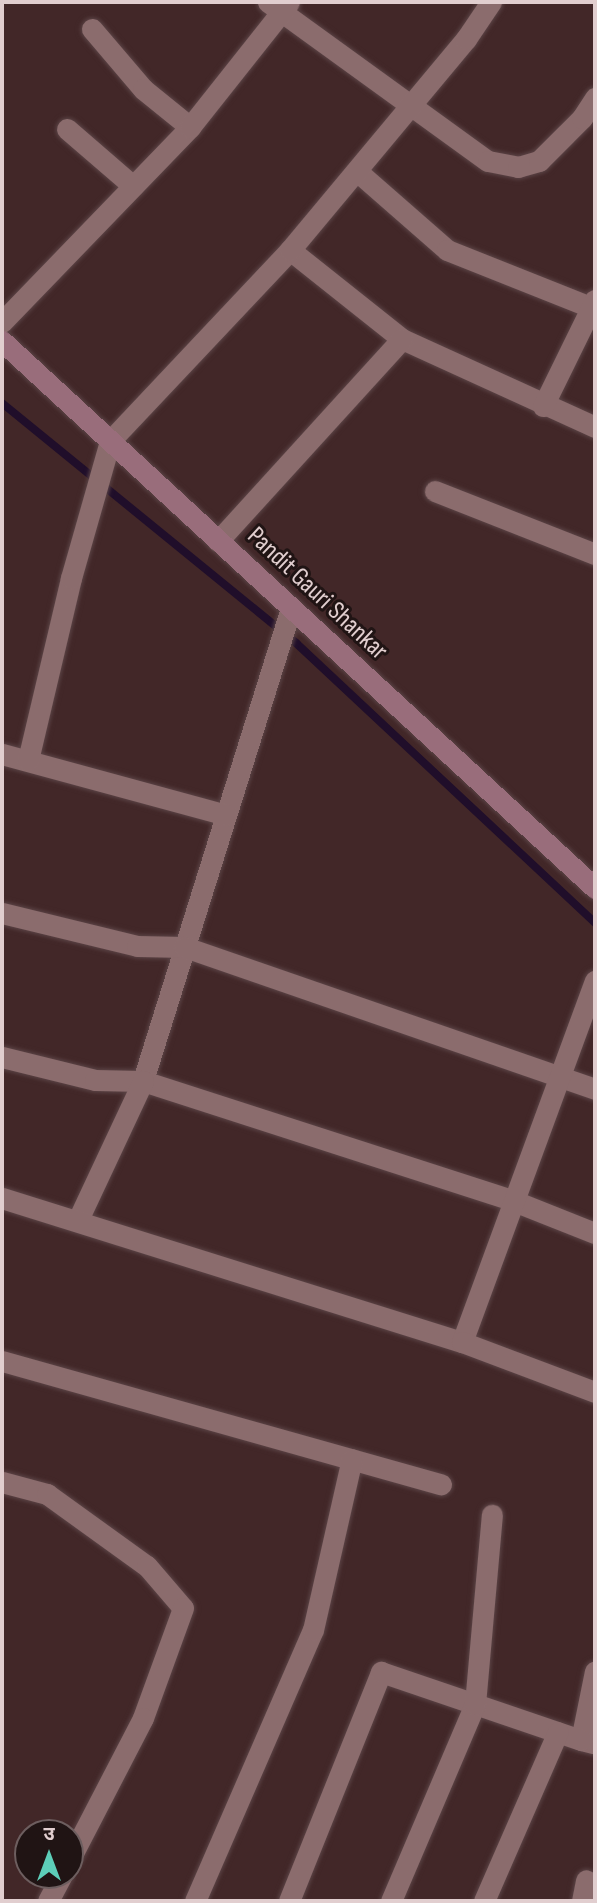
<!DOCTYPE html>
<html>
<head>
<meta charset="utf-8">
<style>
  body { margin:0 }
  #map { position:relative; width:597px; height:1903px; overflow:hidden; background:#422728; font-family:"Sofia Sans Condensed","Noto Sans Devanagari",sans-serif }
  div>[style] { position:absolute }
  .stream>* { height:8px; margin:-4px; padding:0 4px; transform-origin:4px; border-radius:4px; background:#200e2a }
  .roads { filter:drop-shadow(0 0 2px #5b4446) drop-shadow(0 0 2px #5b4446) }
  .street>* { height:21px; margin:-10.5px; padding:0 10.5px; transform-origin:10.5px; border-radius:10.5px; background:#8b6c6d }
  .secondary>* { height:21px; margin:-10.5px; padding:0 10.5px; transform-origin:10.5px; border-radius:10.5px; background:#996d7b }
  span { translate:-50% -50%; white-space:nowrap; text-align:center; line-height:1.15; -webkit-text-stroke:6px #201414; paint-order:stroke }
  .street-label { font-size:26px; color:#e1cecf }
  .frame { position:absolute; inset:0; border:4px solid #e1cecf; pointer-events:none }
  .north { position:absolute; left:14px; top:1819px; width:70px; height:70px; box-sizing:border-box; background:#201414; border:2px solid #6d5e5f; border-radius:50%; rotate:0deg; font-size:19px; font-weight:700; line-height:28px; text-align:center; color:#e1cecf }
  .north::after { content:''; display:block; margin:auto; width:24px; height:32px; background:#5dceb9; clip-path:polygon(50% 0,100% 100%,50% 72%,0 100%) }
</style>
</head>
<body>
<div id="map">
  <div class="stream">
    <i style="left:2px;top:403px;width:380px;rotate:39.2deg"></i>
    <i style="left:296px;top:643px;width:410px;rotate:43.1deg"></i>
  </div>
  <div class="roads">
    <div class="street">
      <i style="left:268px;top:2px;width:271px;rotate:35.9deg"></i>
      <i style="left:488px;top:161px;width:31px;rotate:11deg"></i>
      <i style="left:518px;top:167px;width:22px;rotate:-16deg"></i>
      <i style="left:539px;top:161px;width:61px;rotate:-45deg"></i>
      <i style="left:582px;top:118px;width:24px;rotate:-57deg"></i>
      <i style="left:92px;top:29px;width:79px;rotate:49.6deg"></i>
      <i style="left:143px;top:89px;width:60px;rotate:39deg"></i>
      <i style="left:67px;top:129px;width:87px;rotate:40.8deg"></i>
      <i style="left:358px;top:172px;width:118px;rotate:41.2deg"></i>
      <i style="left:447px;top:250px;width:159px;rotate:21.7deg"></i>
      <i style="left:290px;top:250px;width:143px;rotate:38.5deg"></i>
      <i style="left:402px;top:339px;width:212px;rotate:24.5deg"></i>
      <i style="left:2px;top:322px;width:271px;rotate:-46deg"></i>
      <i style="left:190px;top:127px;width:159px;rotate:-51.6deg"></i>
      <i style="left:543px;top:406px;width:118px;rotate:-63.9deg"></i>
      <i style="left:435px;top:491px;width:172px;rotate:21.5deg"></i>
      <i style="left:218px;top:541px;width:273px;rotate:-47.7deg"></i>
      <i style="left:291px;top:608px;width:496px;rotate:107.4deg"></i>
      <i style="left:143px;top:1081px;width:390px;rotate:17.9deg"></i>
      <i style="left:514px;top:1201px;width:87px;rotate:21.6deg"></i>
      <i style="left:2px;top:754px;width:232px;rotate:15.2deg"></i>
      <i style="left:28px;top:760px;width:187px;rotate:-76.7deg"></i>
      <i style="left:71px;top:578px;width:142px;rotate:-74.1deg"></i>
      <i style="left:110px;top:441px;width:262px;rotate:-46.7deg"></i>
      <i style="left:290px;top:250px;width:275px;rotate:-50.2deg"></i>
      <i style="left:466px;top:39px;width:45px;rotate:-56deg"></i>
      <i style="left:2px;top:913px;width:139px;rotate:13.7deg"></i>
      <i style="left:137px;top:946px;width:48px;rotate:1.2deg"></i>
      <i style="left:185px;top:947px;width:434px;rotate:19.1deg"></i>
      <i style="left:2px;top:1057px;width:96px;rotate:13.9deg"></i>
      <i style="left:95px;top:1080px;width:48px;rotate:1.2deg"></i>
      <i style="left:143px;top:1081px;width:153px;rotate:115.1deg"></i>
      <i style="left:2px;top:1198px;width:482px;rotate:17.4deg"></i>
      <i style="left:462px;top:1342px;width:385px;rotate:-69.8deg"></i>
      <i style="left:462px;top:1342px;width:142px;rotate:20.6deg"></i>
      <i style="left:2px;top:1361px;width:456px;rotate:15.7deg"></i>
      <i style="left:2px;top:1482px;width:47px;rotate:14.9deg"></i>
      <i style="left:47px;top:1494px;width:123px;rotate:35.8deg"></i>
      <i style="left:147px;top:1566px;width:55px;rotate:49.4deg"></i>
      <i style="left:183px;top:1608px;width:117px;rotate:110deg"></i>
      <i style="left:143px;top:1718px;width:159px;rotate:117.4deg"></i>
      <i style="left:593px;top:1743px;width:12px;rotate:-166deg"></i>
      <i style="left:581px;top:1740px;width:70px;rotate:-78.5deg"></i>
      <i style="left:48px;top:1901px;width:30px;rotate:-62deg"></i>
      <i style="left:195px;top:1901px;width:296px;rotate:-66.5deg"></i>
      <i style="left:313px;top:1630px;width:175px;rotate:-77.2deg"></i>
      <i style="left:289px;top:1901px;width:247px;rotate:-68.1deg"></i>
      <i style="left:381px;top:1672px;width:211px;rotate:18.8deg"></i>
      <i style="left:391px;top:1901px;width:214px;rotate:-66.9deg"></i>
      <i style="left:475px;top:1704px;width:190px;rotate:-84.9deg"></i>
      <i style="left:484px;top:1901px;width:184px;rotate:-66.4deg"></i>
      <i style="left:582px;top:1901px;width:21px;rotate:-79deg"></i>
    </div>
    <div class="secondary">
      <i style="left:2px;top:341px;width:807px;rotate:42.69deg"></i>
    </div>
  </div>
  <div class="street-label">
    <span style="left:317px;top:594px;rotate:43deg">Pandit Gauri Shankar</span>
  </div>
  <div class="frame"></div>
  <div class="north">उ</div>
</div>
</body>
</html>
